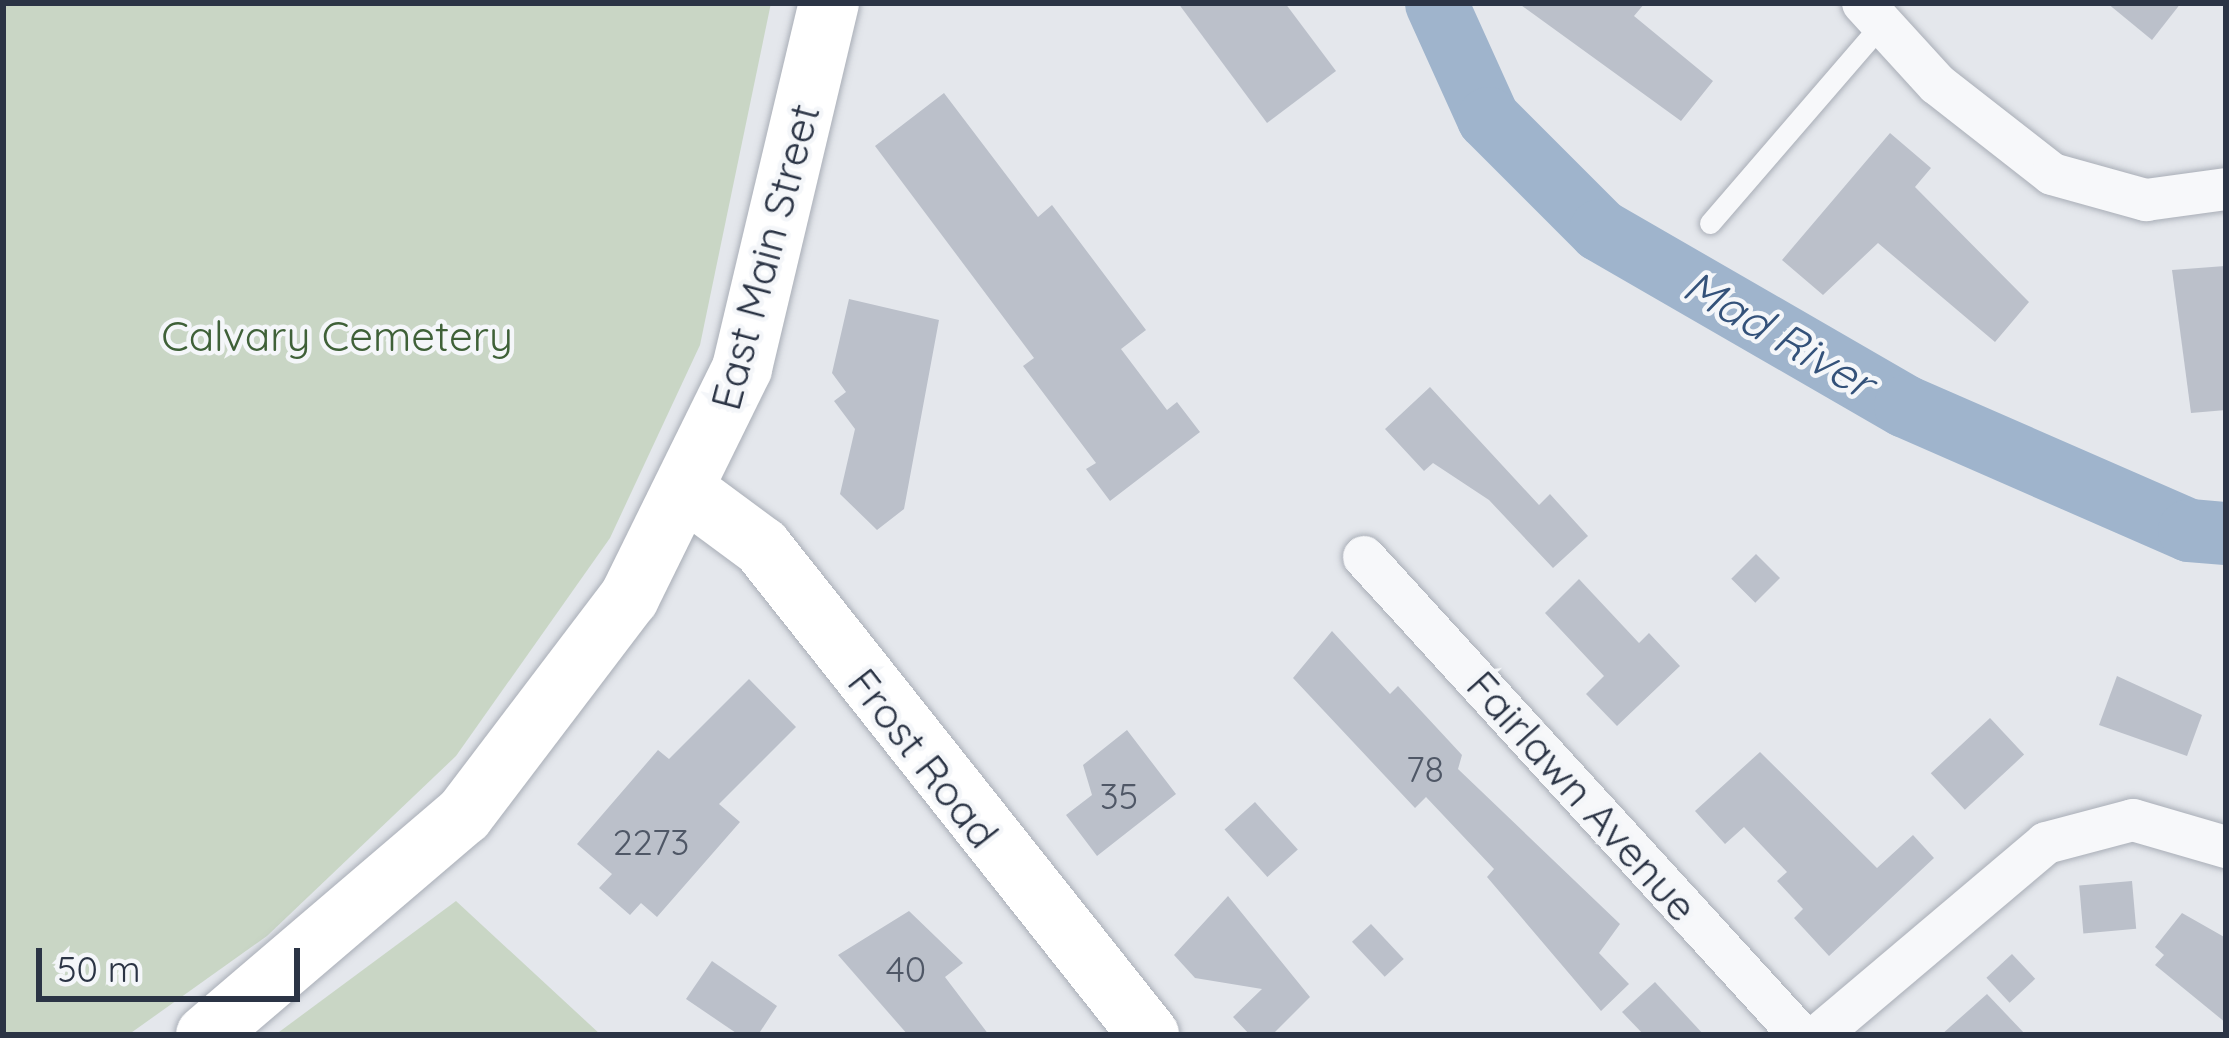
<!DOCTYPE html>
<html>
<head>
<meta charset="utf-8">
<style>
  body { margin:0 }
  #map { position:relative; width:2229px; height:1038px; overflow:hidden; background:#e4e7ec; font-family:Quicksand,sans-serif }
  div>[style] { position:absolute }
  .green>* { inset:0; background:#c9d6c5 }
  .river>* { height:63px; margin:-31.5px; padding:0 31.5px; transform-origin:31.5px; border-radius:31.5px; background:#9fb4cc }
  .building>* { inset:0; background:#bbc0ca; transform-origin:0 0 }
  .roads { filter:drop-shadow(0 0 3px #a9aeb7) drop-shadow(0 0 3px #a9aeb7) }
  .lane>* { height:21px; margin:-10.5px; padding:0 10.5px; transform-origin:10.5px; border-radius:10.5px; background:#f7f8fa }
  .street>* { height:42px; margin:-21px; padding:0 21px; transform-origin:21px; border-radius:21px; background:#f7f8fa }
  .secondary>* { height:60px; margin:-30px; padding:0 30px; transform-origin:30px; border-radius:30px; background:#fff }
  span { translate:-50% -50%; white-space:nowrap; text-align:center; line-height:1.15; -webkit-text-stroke:9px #f4f6f9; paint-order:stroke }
  .number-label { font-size:36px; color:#4f5766 }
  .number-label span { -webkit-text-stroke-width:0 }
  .street-label { font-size:42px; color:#2b3445 }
  .park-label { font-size:42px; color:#3f6138 }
  .water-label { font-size:45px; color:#34527a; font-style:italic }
  .frame { position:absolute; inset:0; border:6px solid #2b3445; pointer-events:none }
  .scale { position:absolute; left:36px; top:948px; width:264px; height:54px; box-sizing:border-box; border:6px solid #2b3445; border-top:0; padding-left:15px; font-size:36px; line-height:42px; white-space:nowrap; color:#2b3445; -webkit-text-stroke:9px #f4f6f9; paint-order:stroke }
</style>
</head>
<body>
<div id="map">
  <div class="green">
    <i style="clip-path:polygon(3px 3px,771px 3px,700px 345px,610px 538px,456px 756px,267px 936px,128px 1035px,3px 1035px)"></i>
    <i style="clip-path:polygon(456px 901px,601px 1035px,275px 1035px)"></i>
  </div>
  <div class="river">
    <i style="left:1436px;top:3px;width:126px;rotate:65.7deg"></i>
    <i style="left:1488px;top:118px;width:158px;rotate:45deg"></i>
    <i style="left:1600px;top:230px;width:352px;rotate:30deg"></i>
    <i style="left:1905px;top:406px;width:310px;rotate:23.6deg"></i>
    <i style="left:2189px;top:530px;width:37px;rotate:5deg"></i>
  </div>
  <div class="building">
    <i style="clip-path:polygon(1178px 3px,1285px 3px,1336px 71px,1267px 123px)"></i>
    <i style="clip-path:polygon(1518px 3px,1645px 3px,1634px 16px,1713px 81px,1681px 121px)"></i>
    <i style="clip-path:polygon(2107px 3px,2181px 3px,2152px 40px)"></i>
    <i style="clip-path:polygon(944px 93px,1038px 217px,1052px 205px,1146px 330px,1121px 349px,1167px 410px,1177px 402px,1200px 432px,1110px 501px,1086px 469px,1096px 463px,1023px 366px,1034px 358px,875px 146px)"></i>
    <i style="clip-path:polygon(1890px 133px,1931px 168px,1915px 187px,2029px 302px,1995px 342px,1878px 243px,1823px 295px,1782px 260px)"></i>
    <i style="clip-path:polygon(2225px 266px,2226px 410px,2191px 413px,2172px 270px)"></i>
    <i style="clip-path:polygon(849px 299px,939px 320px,904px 509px,877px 530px,840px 494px,855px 429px,834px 401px,846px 392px,832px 373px)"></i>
    <i style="clip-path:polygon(1430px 387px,1539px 505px,1550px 494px,1588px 536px,1553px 568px,1489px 500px,1433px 463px,1424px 471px,1385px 429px)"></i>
    <i style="left:1756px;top:554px;width:34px;height:35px;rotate:45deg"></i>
    <i style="clip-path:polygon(1579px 579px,1639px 643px,1649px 633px,1680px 666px,1617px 726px,1586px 694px,1604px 676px,1545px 613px)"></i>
    <i style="clip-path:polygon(1332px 631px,1390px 694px,1398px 686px,1462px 755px,1458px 769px,1620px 924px,1599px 953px,1629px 984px,1601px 1011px,1487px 877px,1494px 869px,1426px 797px,1415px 808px,1293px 678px)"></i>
    <i style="clip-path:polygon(2117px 676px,2202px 715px,2187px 756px,2099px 725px)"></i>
    <i style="clip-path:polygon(749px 679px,796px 727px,719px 804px,740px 822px,657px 917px,641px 903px,630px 915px,599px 888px,612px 874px,577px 844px,658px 750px,669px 759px)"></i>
    <i style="left:1990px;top:718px;width:50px;height:81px;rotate:47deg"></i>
    <i style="clip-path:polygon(1127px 730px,1176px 794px,1097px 856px,1066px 815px,1092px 795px,1083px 765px)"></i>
    <i style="clip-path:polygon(1760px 752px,1877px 868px,1913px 835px,1934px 858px,1829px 956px,1794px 918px,1803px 909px,1777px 881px,1787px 872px,1744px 827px,1725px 844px,1695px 811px)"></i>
    <i style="left:1255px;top:802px;width:64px;height:41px;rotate:48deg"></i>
    <i style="left:2132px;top:881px;width:48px;height:53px;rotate:85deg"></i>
    <i style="clip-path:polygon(1228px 896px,1310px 997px,1272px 1035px,1250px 1035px,1233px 1017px,1262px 989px,1195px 978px,1174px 955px)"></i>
    <i style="clip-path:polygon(909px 911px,963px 963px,945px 977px,989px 1035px,908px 1035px,838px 955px)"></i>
    <i style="clip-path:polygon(2182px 913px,2226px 938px,2226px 1023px,2155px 965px,2164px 955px,2155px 947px)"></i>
    <i style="left:1371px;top:924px;width:48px;height:26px;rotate:47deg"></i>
    <i style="left:2012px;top:954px;width:34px;height:35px;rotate:47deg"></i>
    <i style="clip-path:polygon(712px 961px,777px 1006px,758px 1035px,739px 1035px,686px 999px)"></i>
    <i style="clip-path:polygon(1655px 982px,1704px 1035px,1644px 1035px,1622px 1012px)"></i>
    <i style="clip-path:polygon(1987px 994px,2026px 1035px,1941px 1035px)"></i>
  </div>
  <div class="roads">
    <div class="lane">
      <i style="left:1710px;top:223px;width:260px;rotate:-49.2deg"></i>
    </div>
    <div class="street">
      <i style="left:1863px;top:3px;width:110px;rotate:47.6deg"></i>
      <i style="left:1937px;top:84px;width:146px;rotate:38deg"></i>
      <i style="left:2052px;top:174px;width:98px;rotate:15.5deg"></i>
      <i style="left:2146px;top:200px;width:81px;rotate:-7.8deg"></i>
      <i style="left:1364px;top:557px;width:647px;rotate:47.63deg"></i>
      <i style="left:1819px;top:1035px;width:297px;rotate:-40.2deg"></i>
      <i style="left:2046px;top:843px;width:90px;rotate:-14.8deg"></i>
      <i style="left:2133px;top:820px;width:97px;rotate:16.2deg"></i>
    </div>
    <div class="secondary">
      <i style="left:689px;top:493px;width:91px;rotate:36.5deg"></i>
      <i style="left:762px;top:547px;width:623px;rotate:51.58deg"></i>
      <i style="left:206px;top:1035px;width:339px;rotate:-40.5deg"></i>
      <i style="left:464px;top:815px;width:273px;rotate:-52.8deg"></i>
      <i style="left:629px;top:598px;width:256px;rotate:-63.8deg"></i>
      <i style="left:742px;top:368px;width:375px;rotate:-76.6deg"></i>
    </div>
  </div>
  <div class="number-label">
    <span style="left:1425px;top:769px">78</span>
    <span style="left:1119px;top:796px">35</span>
    <span style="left:651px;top:842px">2273</span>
    <span style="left:906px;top:969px">40</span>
  </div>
  <div class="street-label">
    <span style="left:765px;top:257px;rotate:-75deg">East Main Street</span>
    <span style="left:923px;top:758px;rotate:52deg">Frost Road</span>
    <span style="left:1582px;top:796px;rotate:48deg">Fairlawn Avenue</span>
  </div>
  <div class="park-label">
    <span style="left:337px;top:336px">Calvary Cemetery</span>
  </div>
  <div class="water-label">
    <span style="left:1779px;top:334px;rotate:30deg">Mad River</span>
  </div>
  <div class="frame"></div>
  <div class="scale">50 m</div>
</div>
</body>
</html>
